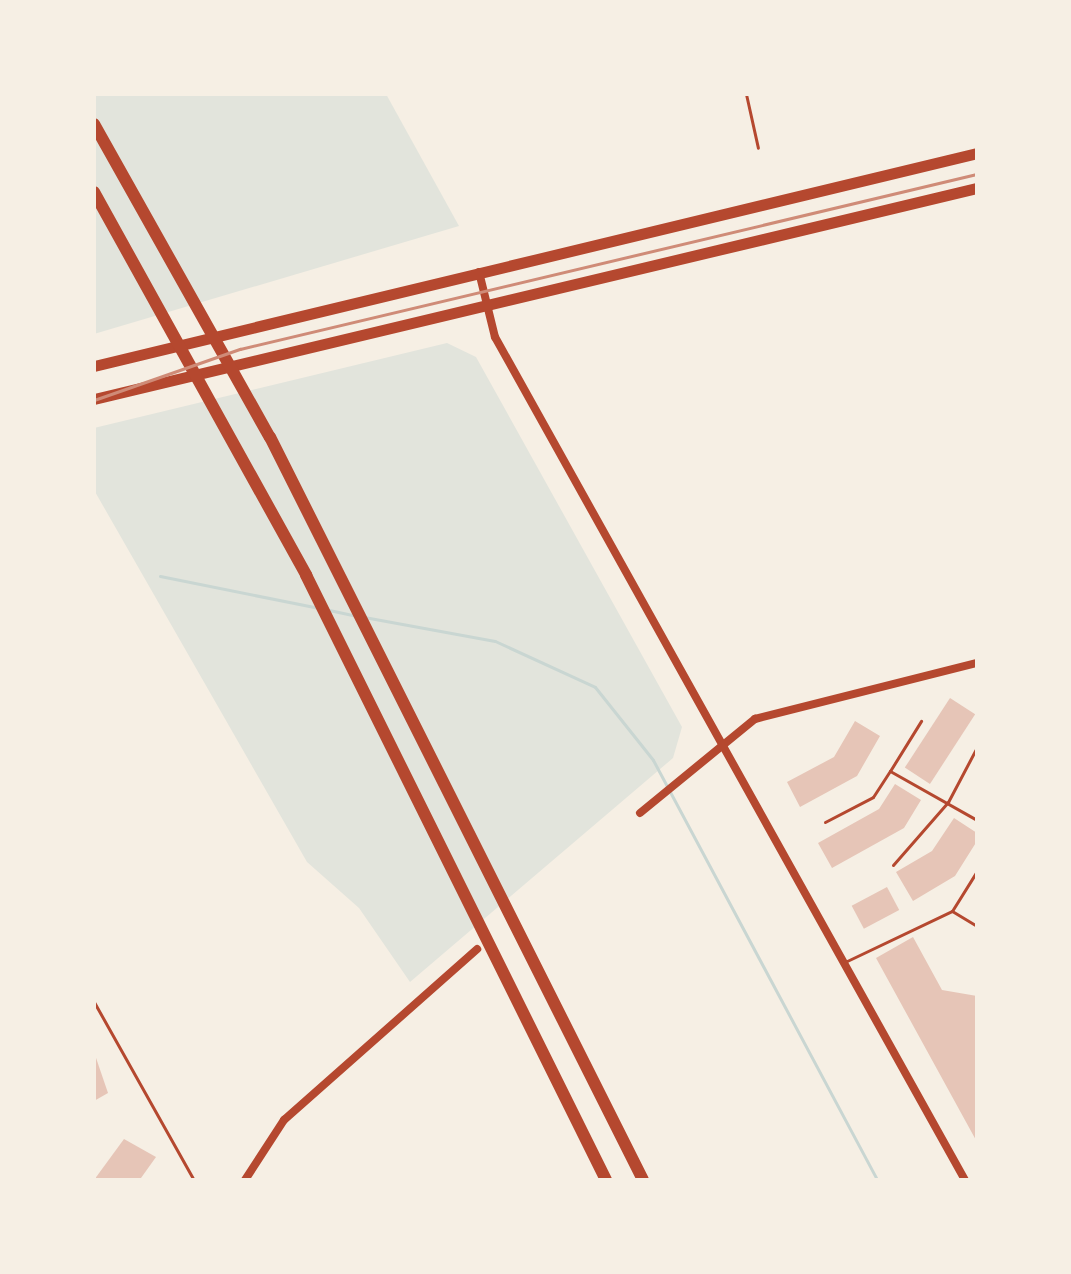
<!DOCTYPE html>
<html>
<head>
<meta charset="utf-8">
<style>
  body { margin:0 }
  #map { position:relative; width:1071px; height:1274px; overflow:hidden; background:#f6efe4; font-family:Commissioner,sans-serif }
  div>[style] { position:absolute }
  .green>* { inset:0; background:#e2e4dc }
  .stream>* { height:3px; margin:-1.5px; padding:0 1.5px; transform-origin:1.5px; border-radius:1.5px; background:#c9d6d2 }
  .building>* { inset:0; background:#e6c5b7; transform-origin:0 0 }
  .service>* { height:3px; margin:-1.5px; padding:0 1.5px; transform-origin:1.5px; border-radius:1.5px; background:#b5482f }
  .tertiary>* { height:8px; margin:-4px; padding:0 4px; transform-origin:4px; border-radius:4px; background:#b5482f }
  .primary>* { height:11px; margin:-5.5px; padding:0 5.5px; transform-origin:5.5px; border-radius:5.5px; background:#b5482f }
  .motorway>* { height:12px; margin:-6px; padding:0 6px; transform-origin:6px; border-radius:6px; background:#b5482f }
  .rail>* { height:3px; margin:-1.5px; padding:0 1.5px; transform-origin:1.5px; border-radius:1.5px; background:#cf8b77 }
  span { translate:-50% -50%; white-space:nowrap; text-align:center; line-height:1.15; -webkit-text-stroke:7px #f6efe4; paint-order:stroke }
  .frame { position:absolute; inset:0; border:96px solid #f6efe4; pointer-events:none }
</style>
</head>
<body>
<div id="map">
  <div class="green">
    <i style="clip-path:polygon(94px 94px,386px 94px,459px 226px,94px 334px)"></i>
    <i style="clip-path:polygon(447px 343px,476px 357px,682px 727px,673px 758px,410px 982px,359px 908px,307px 862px,94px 490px,94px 428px)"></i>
  </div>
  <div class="stream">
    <i style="left:160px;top:576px;width:161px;rotate:11.4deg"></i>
    <i style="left:329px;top:610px;width:25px;rotate:12deg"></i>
    <i style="left:364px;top:617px;width:133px;rotate:10.4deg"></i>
    <i style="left:495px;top:641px;width:110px;rotate:24.7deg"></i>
    <i style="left:595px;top:687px;width:93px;rotate:51.5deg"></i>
    <i style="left:653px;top:760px;width:476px;rotate:61.9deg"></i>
  </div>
  <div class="building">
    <i style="left:950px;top:698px;width:30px;height:83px;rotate:33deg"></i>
    <i style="clip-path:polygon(855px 721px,880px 736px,857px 776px,800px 807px,787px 782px,834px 757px)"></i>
    <i style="clip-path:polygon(895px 784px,921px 800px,904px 828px,832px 868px,818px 843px,879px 809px)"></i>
    <i style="clip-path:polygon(954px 818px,977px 833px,977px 841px,955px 876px,913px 901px,896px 872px,932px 851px)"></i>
    <i style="left:887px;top:887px;width:26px;height:40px;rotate:62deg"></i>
    <i style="clip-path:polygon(913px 937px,942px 990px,977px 996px,977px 1142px,876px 958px)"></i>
    <i style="clip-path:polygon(94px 1052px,108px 1093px,94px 1101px)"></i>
    <i style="clip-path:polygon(124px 1139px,156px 1157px,141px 1178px,94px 1180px)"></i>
  </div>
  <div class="service">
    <i style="left:746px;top:94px;width:55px;rotate:77.5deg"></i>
    <i style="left:890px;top:771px;width:59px;rotate:-58.2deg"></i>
    <i style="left:825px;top:822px;width:54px;rotate:-27.5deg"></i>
    <i style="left:873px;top:797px;width:31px;rotate:-57deg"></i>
    <i style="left:890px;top:771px;width:100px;rotate:29.4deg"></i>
    <i style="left:893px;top:865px;width:84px;rotate:-48.9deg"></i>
    <i style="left:948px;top:802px;width:62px;rotate:-62.2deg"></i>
    <i style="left:952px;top:911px;width:29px;rotate:31deg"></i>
    <i style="left:847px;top:961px;width:116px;rotate:-25.5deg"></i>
    <i style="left:952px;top:911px;width:47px;rotate:-58deg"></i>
    <i style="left:94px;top:1002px;width:204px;rotate:60.7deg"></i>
  </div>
  <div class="tertiary">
    <i style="left:479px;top:272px;width:67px;rotate:76.2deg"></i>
    <i style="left:495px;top:337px;width:965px;rotate:60.86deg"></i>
    <i style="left:640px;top:813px;width:149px;rotate:-39.3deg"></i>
    <i style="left:755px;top:719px;width:229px;rotate:-14.2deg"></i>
    <i style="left:245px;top:1180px;width:72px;rotate:-57deg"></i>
    <i style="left:284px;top:1120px;width:258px;rotate:-41.5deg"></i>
  </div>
  <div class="primary">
    <i style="left:94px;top:366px;width:908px;rotate:-13.56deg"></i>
    <i style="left:94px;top:399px;width:908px;rotate:-13.44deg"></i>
  </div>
  <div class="motorway">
    <i style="left:94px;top:124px;width:359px;rotate:60.7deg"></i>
    <i style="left:270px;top:437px;width:831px;rotate:63.34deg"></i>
    <i style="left:94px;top:192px;width:438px;rotate:61deg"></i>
    <i style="left:306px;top:575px;width:675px;rotate:63.62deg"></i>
  </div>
  <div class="rail">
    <i style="left:94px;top:400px;width:155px;rotate:-19.3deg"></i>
    <i style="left:240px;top:349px;width:757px;rotate:-13.36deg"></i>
  </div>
  <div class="frame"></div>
</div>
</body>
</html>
